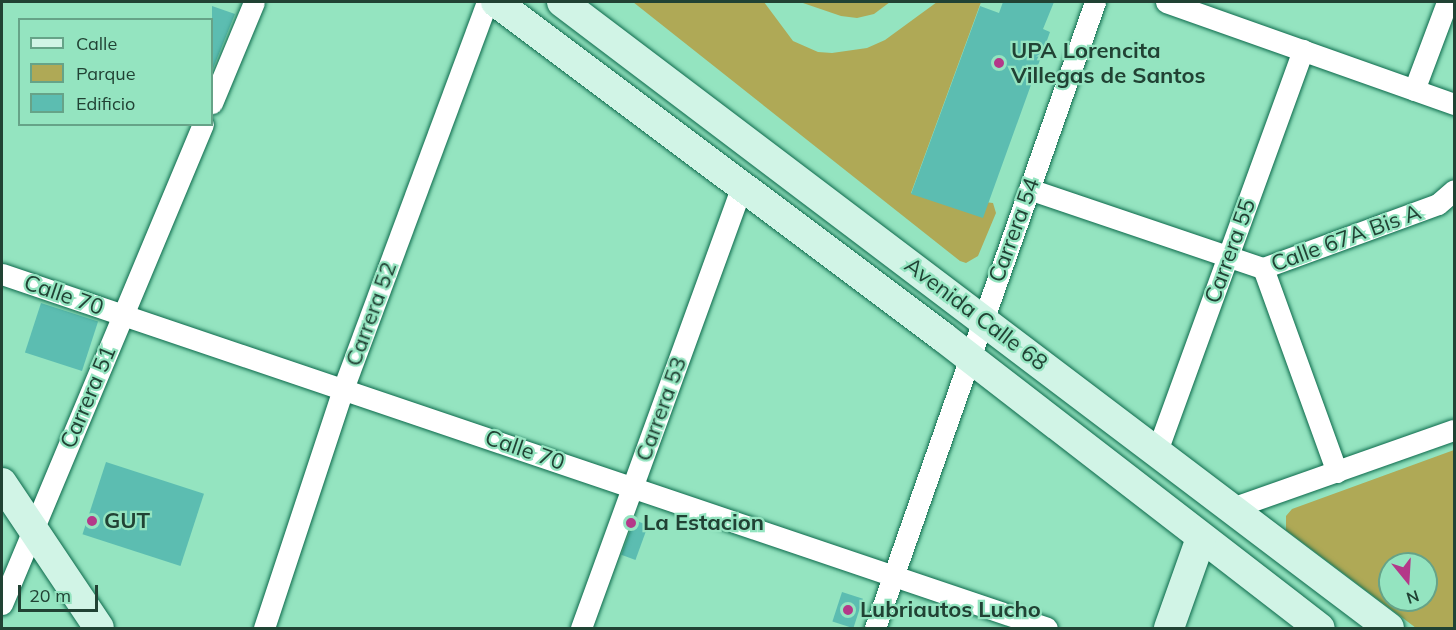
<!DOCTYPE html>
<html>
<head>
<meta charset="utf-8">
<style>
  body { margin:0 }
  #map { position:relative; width:1456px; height:630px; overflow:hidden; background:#94e4c0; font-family:Mulish,sans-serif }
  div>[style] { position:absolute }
  .green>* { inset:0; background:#afa956 }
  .building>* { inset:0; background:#5cbdb1; transform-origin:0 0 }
  .roads { filter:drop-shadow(0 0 2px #0c694b) drop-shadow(0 0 2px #0c694b) }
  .street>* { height:21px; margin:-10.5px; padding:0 10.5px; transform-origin:10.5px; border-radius:10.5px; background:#fff }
  .secondary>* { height:30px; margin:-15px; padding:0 15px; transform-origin:15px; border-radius:15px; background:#d1f4e6 }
  .dots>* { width:16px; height:16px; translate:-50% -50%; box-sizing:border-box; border:3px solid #94e4c0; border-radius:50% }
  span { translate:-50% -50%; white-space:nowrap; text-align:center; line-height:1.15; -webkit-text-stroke:4.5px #94e4c0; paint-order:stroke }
  .poi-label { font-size:22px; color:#214234; font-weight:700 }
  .left { translate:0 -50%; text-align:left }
  .street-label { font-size:22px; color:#214234 }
  .frame { position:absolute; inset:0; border:3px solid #214234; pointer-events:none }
  .legend { position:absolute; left:18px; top:18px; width:195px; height:108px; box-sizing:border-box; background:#94e4c0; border:2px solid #66a388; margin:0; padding:8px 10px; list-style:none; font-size:18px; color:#214234 }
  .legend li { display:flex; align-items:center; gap:12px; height:30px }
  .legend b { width:30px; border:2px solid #66a388 }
  .north { position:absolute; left:1378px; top:552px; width:60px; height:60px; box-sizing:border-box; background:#94e4c0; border:2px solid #66a388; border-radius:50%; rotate:162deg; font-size:16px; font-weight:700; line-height:24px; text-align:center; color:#214234 }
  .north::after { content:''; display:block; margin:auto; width:21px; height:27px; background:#b43889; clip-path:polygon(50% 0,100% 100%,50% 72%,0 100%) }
  .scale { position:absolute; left:18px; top:585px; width:80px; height:27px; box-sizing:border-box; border:3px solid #214234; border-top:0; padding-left:8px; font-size:18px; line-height:21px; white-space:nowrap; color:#214234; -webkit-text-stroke:4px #94e4c0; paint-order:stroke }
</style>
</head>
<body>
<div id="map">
  <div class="green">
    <i style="clip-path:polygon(633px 2px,764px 2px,793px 41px,818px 52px,832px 53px,867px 48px,885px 40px,937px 2px,981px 2px,911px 193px,993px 203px,996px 213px,978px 256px,966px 263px,960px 261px)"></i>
    <i style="clip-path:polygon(800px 2px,890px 2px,874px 14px,857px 18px,841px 16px)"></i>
    <i style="clip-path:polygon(evenodd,1454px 450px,1454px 628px,1416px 628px,1286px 530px,1286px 516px,1292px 509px,1454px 450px,1390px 564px,1426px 564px,1426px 600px,1390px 600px,1390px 564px)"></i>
  </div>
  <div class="building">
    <i style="clip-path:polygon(1003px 2px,1054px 2px,1043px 29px,1050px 32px,983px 218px,911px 194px,980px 6px,999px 13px)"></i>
    <i style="clip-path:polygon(212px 6px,235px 14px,212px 71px)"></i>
    <i style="left:41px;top:303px;width:60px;height:52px;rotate:18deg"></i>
    <i style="left:106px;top:462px;width:103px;height:76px;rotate:18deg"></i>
    <i style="left:634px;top:520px;width:15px;height:37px;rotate:20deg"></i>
    <i style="left:842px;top:592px;width:22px;height:31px;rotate:18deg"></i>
  </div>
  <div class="roads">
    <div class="street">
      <i style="left:1166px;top:2px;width:306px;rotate:19.5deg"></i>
      <i style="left:1414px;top:90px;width:94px;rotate:-69.4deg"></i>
      <i style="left:212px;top:103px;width:109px;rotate:-67.4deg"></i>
      <i style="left:1029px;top:189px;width:247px;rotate:18.7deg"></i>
      <i style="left:1263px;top:268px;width:186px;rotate:-20.1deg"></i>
      <i style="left:1438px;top:204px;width:21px;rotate:-41deg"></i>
      <i style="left:1263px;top:268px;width:217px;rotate:70.1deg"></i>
      <i style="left:2px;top:274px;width:1103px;rotate:18.71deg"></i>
      <i style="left:1157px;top:451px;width:427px;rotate:-70deg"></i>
      <i style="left:1232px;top:508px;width:235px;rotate:-19.4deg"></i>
      <i style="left:2px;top:604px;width:520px;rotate:-67.28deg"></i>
      <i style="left:264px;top:628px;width:252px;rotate:-71.7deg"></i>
      <i style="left:343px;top:389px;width:413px;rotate:-69.6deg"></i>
      <i style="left:581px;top:628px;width:467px;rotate:-70deg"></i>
      <i style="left:875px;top:628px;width:664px;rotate:-70.64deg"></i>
    </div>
    <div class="secondary">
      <i style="left:496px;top:2px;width:559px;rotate:36.85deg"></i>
      <i style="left:943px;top:337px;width:476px;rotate:37.7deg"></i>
      <i style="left:562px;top:2px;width:1037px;rotate:37.12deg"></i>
      <i style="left:2px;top:483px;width:174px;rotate:56.2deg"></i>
      <i style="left:1169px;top:628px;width:96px;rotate:-70.4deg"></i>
    </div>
  </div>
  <div class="dots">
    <i style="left:999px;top:63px;background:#b43889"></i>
    <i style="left:92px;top:521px;background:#b43889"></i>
    <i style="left:631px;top:523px;background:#b43889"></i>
    <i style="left:848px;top:610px;background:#b43889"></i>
  </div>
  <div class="poi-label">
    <span class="left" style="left:1011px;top:63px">UPA Lorencita<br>Villegas de Santos</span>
    <span class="left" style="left:104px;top:521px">GUT</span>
    <span class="left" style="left:643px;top:523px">La Estacion</span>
    <span class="left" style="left:860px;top:610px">Lubriautos Lucho</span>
  </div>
  <div class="street-label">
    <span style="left:1014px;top:230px;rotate:-70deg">Carrera 54</span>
    <span style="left:1346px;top:238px;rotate:-20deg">Calle 67A Bis A</span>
    <span style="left:1230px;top:251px;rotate:-70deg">Carrera 55</span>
    <span style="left:64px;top:295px;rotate:19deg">Calle 70</span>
    <span style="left:371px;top:314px;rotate:-70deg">Carrera 52</span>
    <span style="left:976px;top:314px;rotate:37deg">Avenida Calle 68</span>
    <span style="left:88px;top:397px;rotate:-67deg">Carrera 51</span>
    <span style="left:661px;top:409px;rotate:-70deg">Carrera 53</span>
    <span style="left:525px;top:450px;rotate:19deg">Calle 70</span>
  </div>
  <div class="frame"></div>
  <ul class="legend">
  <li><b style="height:8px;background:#d1f4e6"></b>Calle</li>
  <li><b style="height:16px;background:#afa956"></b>Parque</li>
  <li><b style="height:16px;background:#5cbdb1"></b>Edificio</li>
  </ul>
  <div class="north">N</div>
  <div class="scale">20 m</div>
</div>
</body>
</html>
